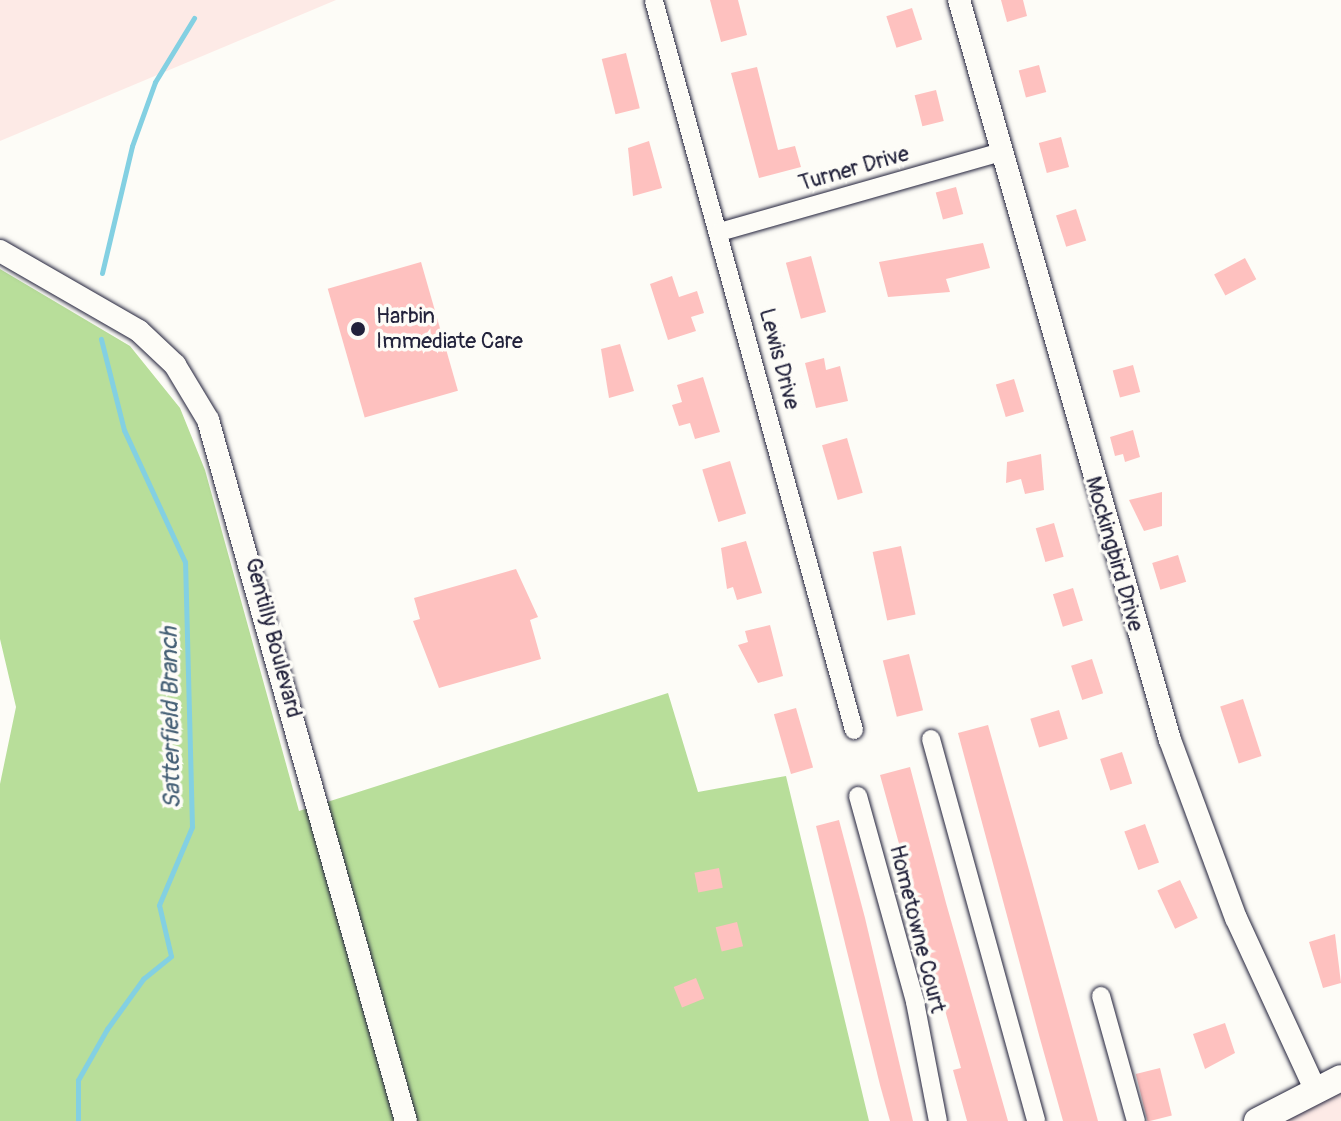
<!DOCTYPE html>
<html>
<head>
<meta charset="utf-8">
<style>
  body { margin:0 }
  #map { position:relative; width:1341px; height:1121px; overflow:hidden; background:#fdfcf7; font-family:Pangolin,sans-serif }
  div>[style] { position:absolute }
  .built>* { inset:0; background:#fdeae6 }
  .green>* { inset:0; background:#b8de9a }
  .stream>* { height:5px; margin:-2.5px; padding:0 2.5px; transform-origin:2.5px; border-radius:2.5px; background:#83d0e2 }
  .building>* { inset:0; background:#fec1bf; transform-origin:0 0 }
  .roads { filter:drop-shadow(0 0 2px #22223b) drop-shadow(0 0 2px #22223b) }
  .minor>* { height:18px; margin:-9px; padding:0 9px; transform-origin:9px; border-radius:9px; background:#fdfcf7 }
  .tertiary>* { height:22px; margin:-11px; padding:0 11px; transform-origin:11px; border-radius:11px; background:#fdfcf7 }
  .secondary>* { height:26px; margin:-13px; padding:0 13px; transform-origin:13px; border-radius:13px; background:#fdfcf7 }
  .dots>* { width:22px; height:22px; translate:-50% -50%; box-sizing:border-box; border:4px solid #fdfcf7; border-radius:50% }
  span { translate:-50% -50%; white-space:nowrap; text-align:center; line-height:1.15; -webkit-text-stroke:7px #fdfcf7; paint-order:stroke }
  .street-label { font-size:22px; color:#22223b }
  .poi-label { font-size:22px; color:#22223b }
  .left { translate:0 -50%; text-align:left }
  .water-label { font-size:24px; color:#445f75; font-style:italic }
</style>
</head>
<body>
<div id="map">
  <div class="built">
    <i style="clip-path:polygon(0 0,336px 0,0 141px)"></i>
    <i style="clip-path:polygon(1341px 1080px,1341px 1121px,1266px 1121px)"></i>
  </div>
  <div class="green">
    <i style="clip-path:polygon(0 269px,130px 346px,180px 408px,205px 470px,299px 811px,668px 693px,698px 792px,786px 776px,869px 1121px,0 1121px,0 784px,16px 707px,0 639px)"></i>
  </div>
  <div class="stream">
    <i style="left:102px;top:273px;width:130px;rotate:-76.7deg"></i>
    <i style="left:132px;top:146px;width:68px;rotate:-70.2deg"></i>
    <i style="left:155px;top:82px;width:75px;rotate:-58.6deg"></i>
    <i style="left:78px;top:1121px;width:41px;rotate:-90deg"></i>
    <i style="left:78px;top:1080px;width:59px;rotate:-60.4deg"></i>
    <i style="left:107px;top:1029px;width:62px;rotate:-54.2deg"></i>
    <i style="left:143px;top:979px;width:36px;rotate:-39deg"></i>
    <i style="left:171px;top:956px;width:52px;rotate:-103.2deg"></i>
    <i style="left:159px;top:905px;width:85px;rotate:-67.1deg"></i>
    <i style="left:192px;top:827px;width:265px;rotate:-91.5deg"></i>
    <i style="left:185px;top:562px;width:145px;rotate:-114.8deg"></i>
    <i style="left:124px;top:430px;width:94px;rotate:-104.2deg"></i>
  </div>
  <div class="building">
    <i style="clip-path:polygon(710px 0,738px 0,747px 35px,721px 42px)"></i>
    <i style="clip-path:polygon(1001px 0,1023px 0,1027px 16px,1007px 22px)"></i>
    <i style="left:912px;top:8px;width:33px;height:27px;rotate:72deg"></i>
    <i style="left:626px;top:53px;width:57px;height:25px;rotate:76deg"></i>
    <i style="left:1039px;top:65px;width:28px;height:21px;rotate:75deg"></i>
    <i style="clip-path:polygon(757px 67px,778px 150px,795px 146px,801px 167px,759px 178px,731px 73px)"></i>
    <i style="left:936px;top:90px;width:32px;height:22px;rotate:76deg"></i>
    <i style="left:1061px;top:137px;width:31px;height:23px;rotate:75deg"></i>
    <i style="clip-path:polygon(649px 141px,662px 188px,633px 196px,628px 148px)"></i>
    <i style="left:956px;top:187px;width:28px;height:21px;rotate:75deg"></i>
    <i style="left:1076px;top:209px;width:33px;height:21px;rotate:72deg"></i>
    <i style="clip-path:polygon(983px 243px,990px 268px,946px 279px,950px 292px,888px 297px,879px 262px)"></i>
    <i style="left:811px;top:256px;width:58px;height:26px;rotate:75deg"></i>
    <i style="left:1245px;top:258px;width:24px;height:35px;rotate:62deg"></i>
    <i style="left:421px;top:262px;width:134px;height:97px;rotate:74deg"></i>
    <i style="clip-path:polygon(672px 276px,679px 297px,697px 291px,704px 313px,691px 317px,696px 331px,668px 340px,650px 284px)"></i>
    <i style="clip-path:polygon(620px 344px,634px 391px,609px 398px,601px 349px)"></i>
    <i style="clip-path:polygon(824px 358px,826px 370px,840px 366px,848px 401px,816px 408px,805px 363px)"></i>
    <i style="left:1133px;top:365px;width:28px;height:21px;rotate:75deg"></i>
    <i style="clip-path:polygon(703px 377px,720px 432px,695px 439px,690px 423px,679px 426px,672px 405px,682px 402px,677px 385px)"></i>
    <i style="left:1014px;top:379px;width:34px;height:19px;rotate:73deg"></i>
    <i style="clip-path:polygon(1133px 430px,1140px 457px,1125px 462px,1123px 454px,1115px 456px,1110px 437px)"></i>
    <i style="left:847px;top:438px;width:57px;height:26px;rotate:74deg"></i>
    <i style="clip-path:polygon(1041px 454px,1044px 490px,1025px 494px,1021px 479px,1006px 483px,1007px 462px)"></i>
    <i style="left:730px;top:461px;width:55px;height:29px;rotate:73deg"></i>
    <i style="clip-path:polygon(1162px 492px,1162px 526px,1144px 531px,1129px 500px)"></i>
    <i style="left:1054px;top:523px;width:35px;height:19px;rotate:74deg"></i>
    <i style="clip-path:polygon(746px 541px,762px 593px,737px 600px,733px 587px,727px 589px,721px 548px)"></i>
    <i style="left:901px;top:546px;width:70px;height:29px;rotate:78deg"></i>
    <i style="left:1178px;top:555px;width:28px;height:27px;rotate:73deg"></i>
    <i style="clip-path:polygon(516px 569px,538px 617px,530px 620px,541px 659px,439px 688px,413px 621px,420px 619px,414px 598px)"></i>
    <i style="left:1073px;top:588px;width:34px;height:21px;rotate:73deg"></i>
    <i style="clip-path:polygon(770px 625px,783px 676px,758px 683px,738px 645px,748px 642px,745px 631px)"></i>
    <i style="left:909px;top:654px;width:58px;height:27px;rotate:76deg"></i>
    <i style="left:1092px;top:659px;width:36px;height:22px;rotate:72deg"></i>
    <i style="left:1243px;top:699px;width:60px;height:24px;rotate:72deg"></i>
    <i style="left:796px;top:708px;width:62px;height:23px;rotate:74deg"></i>
    <i style="left:1059px;top:710px;width:30px;height:30px;rotate:73deg"></i>
    <i style="clip-path:polygon(988px 725px,1029px 870px,1098px 1121px,1063px 1121px,1039px 1035px,958px 733px)"></i>
    <i style="left:1122px;top:752px;width:33px;height:23px;rotate:72deg"></i>
    <i style="clip-path:polygon(910px 767px,946px 903px,1008px 1121px,967px 1121px,953px 1070px,961px 1068px,880px 775px)"></i>
    <i style="clip-path:polygon(839px 820px,865px 918px,913px 1121px,890px 1121px,880px 1085px,816px 826px)"></i>
    <i style="left:1145px;top:824px;width:41px;height:22px;rotate:70deg"></i>
    <i style="left:719px;top:868px;width:20px;height:25px;rotate:79deg"></i>
    <i style="left:1180px;top:880px;width:42px;height:25px;rotate:65deg"></i>
    <i style="left:737px;top:922px;width:25px;height:22px;rotate:76deg"></i>
    <i style="clip-path:polygon(1335px 934px,1341px 983px,1323px 988px,1309px 942px)"></i>
    <i style="left:696px;top:978px;width:22px;height:24px;rotate:68deg"></i>
    <i style="clip-path:polygon(1225px 1023px,1235px 1053px,1205px 1069px,1193px 1034px)"></i>
    <i style="left:1160px;top:1068px;width:49px;height:25px;rotate:76deg"></i>
  </div>
  <div class="roads">
    <div class="minor">
      <i style="left:654px;top:1px;width:756px;rotate:74.66deg"></i>
      <i style="left:720px;top:232px;width:292px;rotate:-15.9deg"></i>
      <i style="left:931px;top:739px;width:396px;rotate:74.6deg"></i>
      <i style="left:858px;top:796px;width:214px;rotate:74.5deg"></i>
      <i style="left:915px;top:1002px;width:121px;rotate:79.1deg"></i>
      <i style="left:1101px;top:996px;width:130px;rotate:74.4deg"></i>
    </div>
    <div class="tertiary">
      <i style="left:959px;top:0;width:769px;rotate:74.09deg"></i>
      <i style="left:1170px;top:740px;width:190px;rotate:69.7deg"></i>
      <i style="left:1236px;top:918px;width:191px;rotate:65.2deg"></i>
      <i style="left:0;top:251px;width:160px;rotate:29.9deg"></i>
      <i style="left:139px;top:331px;width:50px;rotate:43.4deg"></i>
      <i style="left:175px;top:365px;width:64px;rotate:59deg"></i>
      <i style="left:208px;top:420px;width:728px;rotate:74.23deg"></i>
    </div>
    <div class="secondary">
      <i style="left:1257px;top:1121px;width:94px;rotate:-27.1deg"></i>
    </div>
  </div>
  <div class="dots">
    <i style="left:358px;top:329px;background:#22223b"></i>
  </div>
  <div class="street-label">
    <span style="left:854px;top:169px;rotate:-16deg">Turner Drive</span>
    <span style="left:779px;top:359px;rotate:75deg">Lewis Drive</span>
    <span style="left:1114px;top:554px;rotate:74deg">Mockingbird Drive</span>
    <span style="left:273px;top:638px;rotate:75deg">Gentilly Boulevard</span>
    <span style="left:917px;top:929px;rotate:76deg">Hometowne Court</span>
  </div>
  <div class="poi-label">
    <span class="left" style="left:376px;top:329px">Harbin<br>Immediate Care</span>
  </div>
  <div class="water-label">
    <span style="left:171px;top:718px;rotate:-91deg">Satterfield Branch</span>
  </div>
</div>
</body>
</html>
